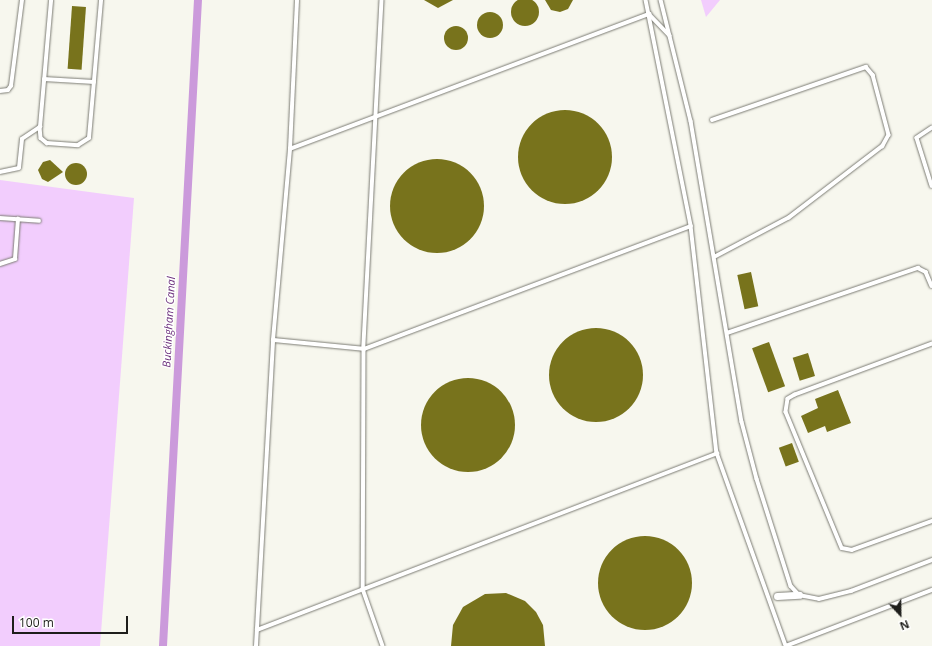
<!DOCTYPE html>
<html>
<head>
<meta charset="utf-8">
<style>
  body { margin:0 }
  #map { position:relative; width:932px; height:646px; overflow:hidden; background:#f7f7ee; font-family:"Open Sans",sans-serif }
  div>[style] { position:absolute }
  .green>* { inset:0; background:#f2cdfd }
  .canal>* { height:8px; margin:-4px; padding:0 4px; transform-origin:4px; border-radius:4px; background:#cb9adb }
  .building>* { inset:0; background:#78731c; transform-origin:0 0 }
  .round { border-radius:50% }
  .roads { filter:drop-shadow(0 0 1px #7c7c74) drop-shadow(0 0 1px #7c7c74) }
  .lane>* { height:3.5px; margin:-1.75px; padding:0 1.75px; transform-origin:1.75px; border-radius:1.75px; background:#fff }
  .street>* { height:7px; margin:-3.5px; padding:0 3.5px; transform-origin:3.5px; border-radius:3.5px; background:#fff }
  span { translate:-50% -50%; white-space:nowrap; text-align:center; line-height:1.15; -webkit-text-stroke:3px #fffffe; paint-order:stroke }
  .water-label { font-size:11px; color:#6c317d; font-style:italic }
  .north { position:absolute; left:880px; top:594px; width:40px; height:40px; -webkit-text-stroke:3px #fffffe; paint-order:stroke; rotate:158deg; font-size:11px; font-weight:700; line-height:16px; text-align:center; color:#1e1e1b }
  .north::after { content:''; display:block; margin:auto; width:14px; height:18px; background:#1e1e1b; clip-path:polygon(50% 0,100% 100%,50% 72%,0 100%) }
  .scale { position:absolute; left:12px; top:616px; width:116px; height:18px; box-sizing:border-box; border:2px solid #1e1e1b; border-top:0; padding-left:5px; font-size:12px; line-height:14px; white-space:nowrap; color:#1e1e1b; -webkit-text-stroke:3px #fffffe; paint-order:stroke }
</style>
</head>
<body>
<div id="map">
  <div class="green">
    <i style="clip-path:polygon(701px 0,720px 0,706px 17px)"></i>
    <i style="clip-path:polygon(0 180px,134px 198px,100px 646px,0 646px)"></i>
  </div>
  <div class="canal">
    <i style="left:163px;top:646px;width:647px;rotate:-86.9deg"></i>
  </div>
  <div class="building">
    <i class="round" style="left:511px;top:-2px;width:28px;height:28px"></i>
    <i style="clip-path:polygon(424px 0,453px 0,438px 8px)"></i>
    <i style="clip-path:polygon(545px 0,573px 0,568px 9px,560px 12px,551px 10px)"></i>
    <i style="left:72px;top:6px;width:14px;height:63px;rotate:4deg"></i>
    <i class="round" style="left:477px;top:12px;width:26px;height:26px"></i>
    <i class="round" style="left:444px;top:26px;width:24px;height:24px"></i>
    <i class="round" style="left:518px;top:110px;width:94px;height:94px"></i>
    <i class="round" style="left:390px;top:159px;width:94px;height:94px"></i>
    <i style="clip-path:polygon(50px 160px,63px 172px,48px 182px,42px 179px,38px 170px,43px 162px)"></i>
    <i class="round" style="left:65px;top:163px;width:22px;height:22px"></i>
    <i style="left:751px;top:272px;width:35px;height:14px;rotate:78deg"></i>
    <i class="round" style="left:549px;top:328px;width:94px;height:94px"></i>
    <i style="left:769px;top:342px;width:47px;height:18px;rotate:70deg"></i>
    <i style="left:808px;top:353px;width:24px;height:16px;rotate:73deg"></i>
    <i class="round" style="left:421px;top:378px;width:94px;height:94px"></i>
    <i style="clip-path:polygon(838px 390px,851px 423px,827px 432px,825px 426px,808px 433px,801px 416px,818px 408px,815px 399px)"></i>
    <i style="left:792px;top:443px;width:20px;height:14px;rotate:70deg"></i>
    <i class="round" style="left:598px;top:536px;width:94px;height:94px"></i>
    <i style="clip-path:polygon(506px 593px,525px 601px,536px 612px,543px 625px,545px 646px,451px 646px,453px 625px,463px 607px,485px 594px)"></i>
  </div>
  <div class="roads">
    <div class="lane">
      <i style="left:382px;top:0;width:349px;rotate:93deg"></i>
      <i style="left:364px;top:349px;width:240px;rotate:90.2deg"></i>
      <i style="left:363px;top:589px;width:60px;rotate:70.7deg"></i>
      <i style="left:646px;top:0;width:230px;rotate:78.7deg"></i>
      <i style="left:691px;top:226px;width:228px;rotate:83.5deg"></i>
      <i style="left:717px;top:453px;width:205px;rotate:70.3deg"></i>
      <i style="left:661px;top:0;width:125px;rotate:76.1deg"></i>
      <i style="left:691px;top:121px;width:305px;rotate:80.4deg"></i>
      <i style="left:742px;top:422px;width:59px;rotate:75.3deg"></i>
      <i style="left:757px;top:479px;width:112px;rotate:72.4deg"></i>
      <i style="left:791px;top:586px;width:12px;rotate:48deg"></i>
      <i style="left:799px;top:595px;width:20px;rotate:11deg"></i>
      <i style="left:819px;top:599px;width:33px;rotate:-14deg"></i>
      <i style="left:851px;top:591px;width:87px;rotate:-20.9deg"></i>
      <i style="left:44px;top:79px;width:50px;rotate:3.4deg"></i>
      <i style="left:0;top:91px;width:8px;rotate:-7deg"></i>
      <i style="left:8px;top:90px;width:5px;rotate:-53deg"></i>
      <i style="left:11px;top:86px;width:87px;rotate:-82.7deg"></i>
      <i style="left:712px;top:120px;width:163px;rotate:-19deg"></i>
      <i style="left:866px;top:67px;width:11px;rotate:49deg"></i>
      <i style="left:873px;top:75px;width:62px;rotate:75.1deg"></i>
      <i style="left:889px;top:135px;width:13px;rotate:119deg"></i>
      <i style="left:883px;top:146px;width:118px;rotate:142.5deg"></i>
      <i style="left:789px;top:218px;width:84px;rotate:152.2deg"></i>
      <i style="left:40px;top:127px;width:11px;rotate:85deg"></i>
      <i style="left:41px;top:138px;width:8px;rotate:40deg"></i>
      <i style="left:47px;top:143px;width:31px;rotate:4deg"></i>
      <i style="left:78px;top:145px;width:13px;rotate:-32deg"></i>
      <i style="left:89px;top:138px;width:139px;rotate:-85deg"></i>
      <i style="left:932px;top:128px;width:18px;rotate:146deg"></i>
      <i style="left:917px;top:138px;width:50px;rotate:72.6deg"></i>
      <i style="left:290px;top:149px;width:149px;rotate:-87.3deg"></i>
      <i style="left:0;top:172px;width:19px;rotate:-12deg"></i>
      <i style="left:19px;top:168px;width:29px;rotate:-84deg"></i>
      <i style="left:22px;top:139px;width:22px;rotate:-34deg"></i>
      <i style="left:40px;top:127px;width:127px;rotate:-85deg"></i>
      <i style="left:0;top:218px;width:39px;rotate:4deg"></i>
      <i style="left:0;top:264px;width:16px;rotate:-18deg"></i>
      <i style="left:15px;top:259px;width:40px;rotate:-85.7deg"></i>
      <i style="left:727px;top:333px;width:202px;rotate:-18.8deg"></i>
      <i style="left:918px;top:268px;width:9px;rotate:27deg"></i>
      <i style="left:926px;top:272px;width:15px;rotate:67deg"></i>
      <i style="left:273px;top:340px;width:91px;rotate:5.6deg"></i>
      <i style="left:364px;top:349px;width:349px;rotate:-20.6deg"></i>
      <i style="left:932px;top:344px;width:146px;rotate:159.6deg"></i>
      <i style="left:795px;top:395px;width:8px;rotate:150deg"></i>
      <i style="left:788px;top:399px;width:13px;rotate:99deg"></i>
      <i style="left:786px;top:412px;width:147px;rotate:67.6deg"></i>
      <i style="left:842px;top:548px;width:10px;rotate:11deg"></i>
      <i style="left:852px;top:550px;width:85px;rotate:-19.9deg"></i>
      <i style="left:257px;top:630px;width:493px;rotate:-21deg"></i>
      <i style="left:256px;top:646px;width:306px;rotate:-86.8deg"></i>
      <i style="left:273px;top:340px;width:192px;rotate:-84.9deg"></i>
      <i style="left:290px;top:149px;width:384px;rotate:-20.6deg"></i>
      <i style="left:649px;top:14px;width:30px;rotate:46deg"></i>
      <i style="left:786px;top:646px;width:156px;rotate:-21deg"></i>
    </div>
    <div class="street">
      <i style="left:777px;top:596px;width:22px;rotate:-3deg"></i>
    </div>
  </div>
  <div class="water-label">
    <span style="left:169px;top:322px;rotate:-87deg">Buckingham Canal</span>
  </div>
  <div class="north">N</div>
  <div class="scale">100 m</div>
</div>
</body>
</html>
